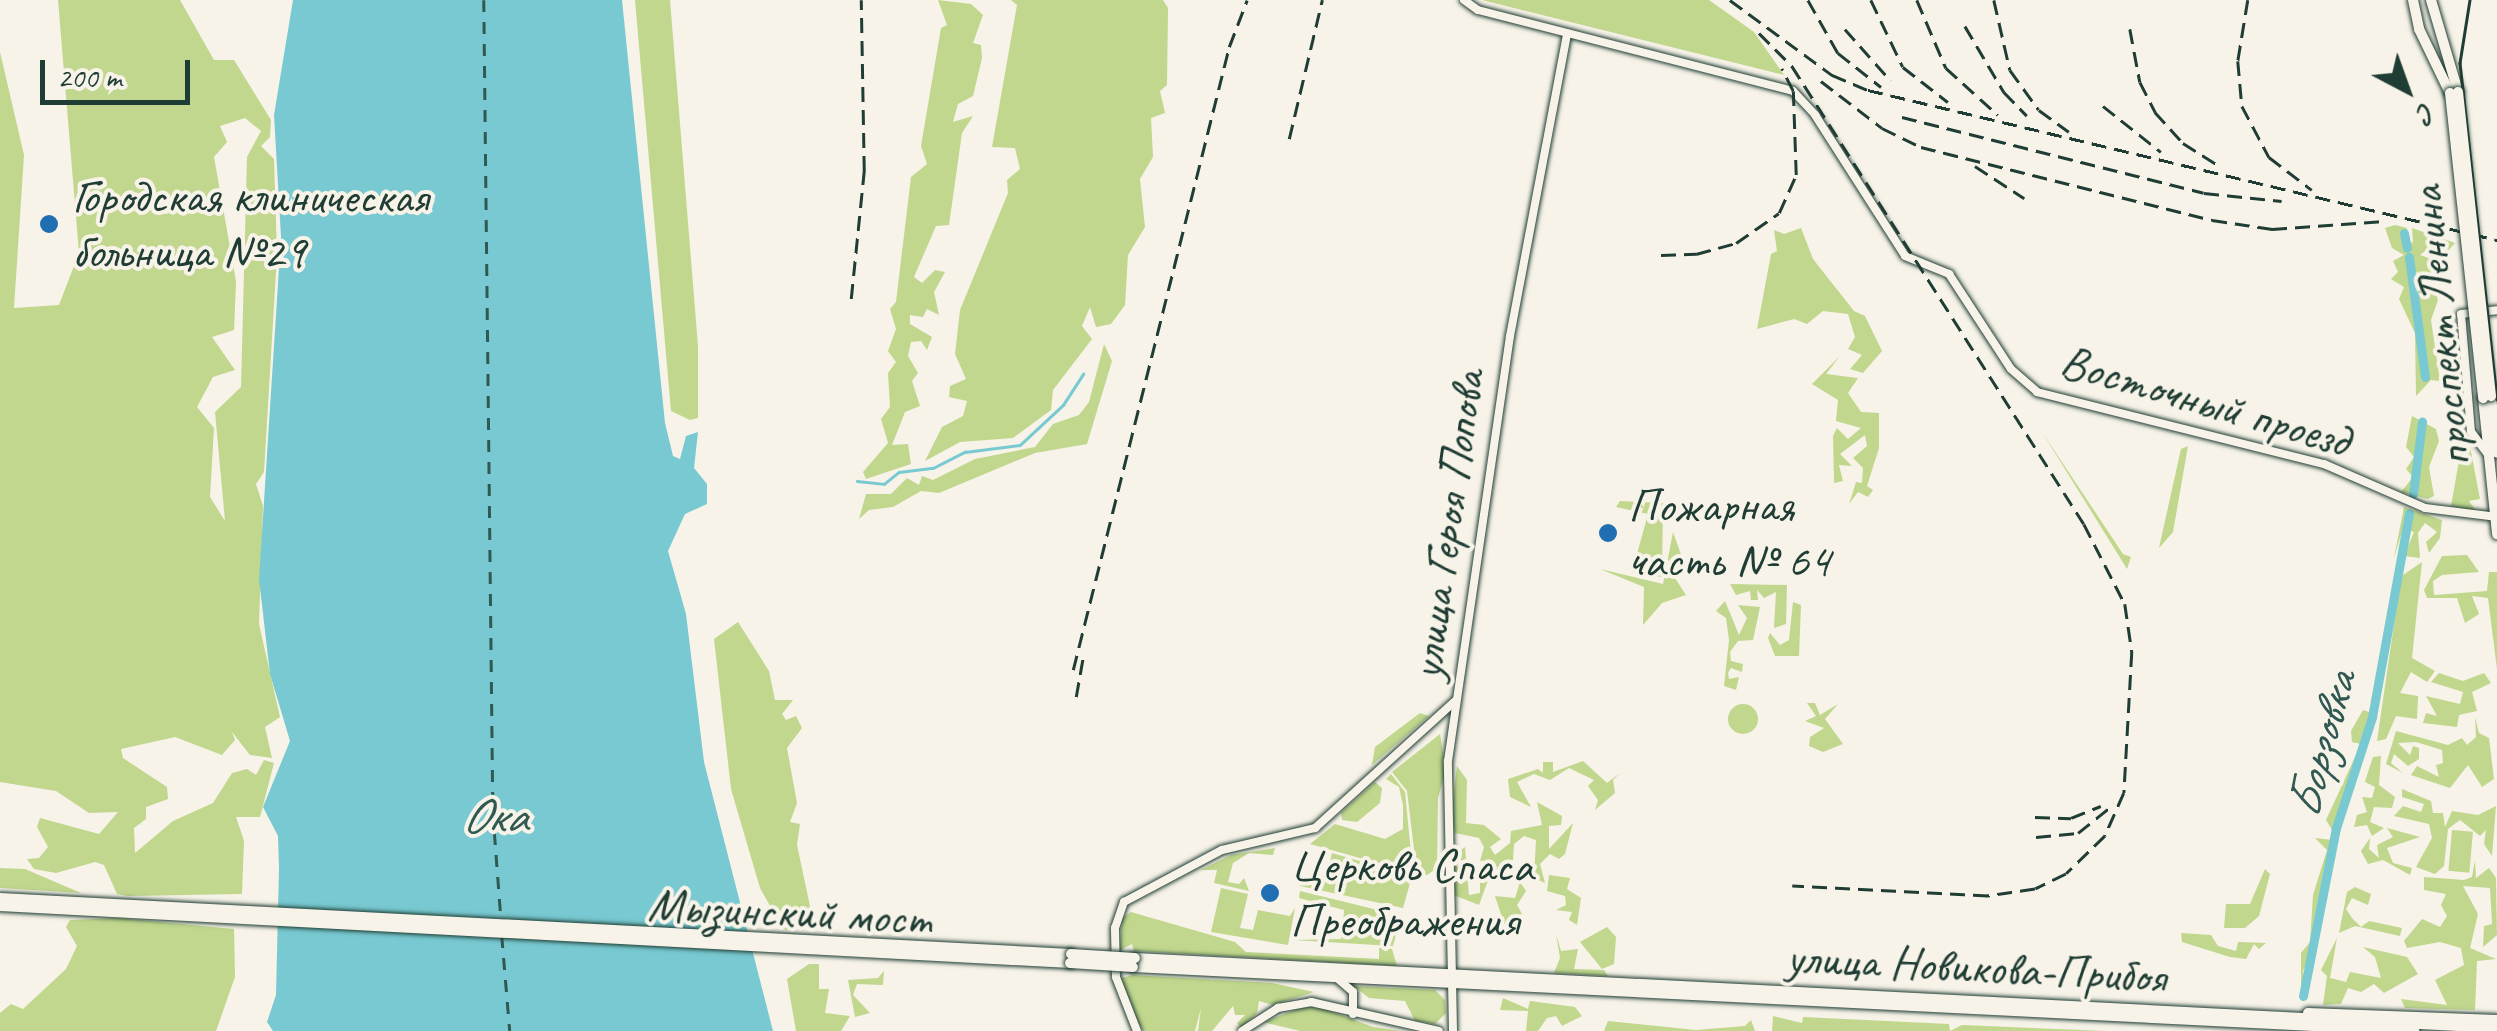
<!DOCTYPE html>
<html>
<head>
<meta charset="utf-8">
<style>
  body { margin:0 }
  #map { position:relative; width:2497px; height:1031px; overflow:hidden; background:#f7f3e8; font-family:Caveat,sans-serif }
  div>[style] { position:absolute }
  .green>* { inset:0; background:#c0d78d; transform-origin:0 0 }
  .round { border-radius:50% }
  .water>* { inset:0; background:#78c9d1 }
  .stream>* { height:2.5px; margin:-1.25px; padding:0 1.25px; transform-origin:1.25px; border-radius:1.25px; background:#78c9d1 }
  .river>* { height:9px; margin:-4.5px; padding:0 4.5px; transform-origin:4.5px; border-radius:4.5px; background:#78c9d1 }
  .ferry>* { height:2.5px; margin-top:-1.25px; transform-origin:0; background:repeating-linear-gradient(90deg,#315953 0 12px,transparent 0 22px) }
  .roads { filter:drop-shadow(0 0 2px #1f3d34) drop-shadow(0 0 2px #1f3d34) }
  .tertiary>* { height:8px; margin:-4px; padding:0 4px; transform-origin:4px; border-radius:4px; background:#f7f3e8 }
  .secondary>* { height:8px; margin:-4px; padding:0 4px; transform-origin:4px; border-radius:4px; background:#f7f3e8 }
  .primary>* { height:10px; margin:-5px; padding:0 5px; transform-origin:5px; border-radius:5px; background:#f7f3e8 }
  .tram>* { height:2.5px; margin:-1.25px; padding:0 1.25px; transform-origin:1.25px; border-radius:1.25px; background:#1f3d34 }
  .rail>* { height:2.5px; margin-top:-1.25px; transform-origin:0; background:repeating-linear-gradient(90deg,#1f3d34 0 15px,transparent 0 23px) }
  .bridges { filter:drop-shadow(0 0 2px #1f3d34) drop-shadow(0 0 2px #1f3d34) }
  .primary-bridge>* { height:10px; margin:-5px; padding:0 5px; transform-origin:5px; border-radius:5px; background:#f7f3e8 }
  .dots>* { width:28px; height:28px; translate:-50% -50%; box-sizing:border-box; border:5px solid #f7f3e8; border-radius:50% }
  span { translate:-50% -50%; white-space:nowrap; text-align:center; line-height:1.15; -webkit-text-stroke:8px #f7f3e8; paint-order:stroke }
  .poi-label { font-size:48px; color:#1f3d34 }
  .left { translate:0 -50%; text-align:left }
  .street-label { font-size:48px; color:#1f3d34 }
  .water-label { font-size:50px; color:#315953; font-style:italic }
  .north { position:absolute; left:2357px; top:40px; width:100px; height:100px; -webkit-text-stroke:8px #f7f3e8; paint-order:stroke; rotate:139deg; font-size:28px; font-weight:700; line-height:40px; text-align:center; color:#1f3d34 }
  .north::after { content:''; display:block; margin:auto; width:35px; height:45px; background:#1f3d34; clip-path:polygon(50% 0,100% 100%,50% 72%,0 100%) }
  .scale { position:absolute; left:40px; top:60px; width:150px; height:45px; box-sizing:border-box; border:5px solid #1f3d34; border-top:0; padding-left:12px; font-size:30px; line-height:35px; white-space:nowrap; color:#1f3d34; -webkit-text-stroke:8px #f7f3e8; paint-order:stroke }
</style>
</head>
<body>
<div id="map">
  <div class="green">
    <i style="clip-path:polygon(evenodd,58px 0,180px 0,214px 60px,234px 60px,271px 120px,270px 137px,261px 146px,274px 159px,277px 255px,264px 472px,256px 484px,263px 506px,259px 624px,280px 717px,265px 727px,272px 758px,250px 755px,232px 732px,235px 740px,222px 755px,175px 737px,121px 749px,123px 758px,167px 787px,168px 799px,146px 807px,146px 819px,134px 828px,135px 853px,173px 821px,213px 803px,232px 773px,247px 769px,256px 775px,264px 760px,274px 763px,260px 817px,236px 817px,244px 841px,242px 894px,128px 896px,117px 894px,104px 865px,95px 862px,56px 873px,34px 869px,27px 859px,39px 858px,48px 847px,37px 827px,40px 818px,99px 834px,118px 812px,89px 813px,56px 791px,0 782px,0 52px,24px 155px,14px 308px,59px 305px,79px 253px,58px 0,245px 118px,261px 131px,247px 157px,241px 387px,215px 412px,225px 521px,210px 497px,214px 428px,197px 407px,213px 377px,235px 370px,212px 337px,234px 330px,236px 281px,214px 157px,227px 142px,220px 126px,245px 118px)"></i>
    <i style="clip-path:polygon(635px 0,670px 0,698px 346px,698px 418px,690px 420px,671px 411px)"></i>
    <i style="clip-path:polygon(938px 0,971px 4px,983px 15px,973px 43px,981px 45px,982px 58px,973px 96px,958px 104px,953px 122px,973px 116px,962px 133px,949px 225px,936px 226px,914px 277px,922px 283px,935px 270px,945px 272px,934px 292px,939px 315px,927px 309px,923px 317px,910px 315px,910px 324px,932px 337px,927px 350px,921px 341px,911px 342px,908px 356px,918px 373px,912px 381px,920px 406px,905px 412px,892px 445px,908px 444px,911px 464px,866px 479px,863px 472px,888px 443px,881px 419px,890px 407px,888px 373px,896px 362px,888px 351px,896px 329px,890px 309px,896px 302px,911px 177px,927px 164px,921px 146px,941px 28px,947px 25px)"></i>
    <i style="clip-path:polygon(1011px 0,1163px 0,1168px 8px,1167px 85px,1160px 91px,1165px 113px,1151px 118px,1153px 157px,1140px 179px,1145px 227px,1128px 255px,1125px 305px,1111px 324px,1096px 327px,1090px 307px,1082px 326px,1092px 339px,1053px 390px,1051px 410px,1013px 438px,960px 442px,925px 461px,942px 427px,963px 416px,967px 401px,949px 397px,950px 386px,966px 379px,955px 354px,960px 310px,1008px 193px,1007px 180px,1020px 169px,1015px 148px,992px 147px,1017px 5px)"></i>
    <i style="clip-path:polygon(1482px 0,1709px 0,1754px 32px,1784px 75px)"></i>
    <i style="clip-path:polygon(2395px 225px,2407px 228px,2405px 245px,2413px 242px,2412px 228px,2455px 243px,2446px 253px,2434px 244px,2420px 255px,2437px 261px,2430px 274px,2438px 300px,2431px 320px,2440px 381px,2431px 380px,2416px 396px,2415px 333px,2399px 299px,2404px 287px,2391px 279px,2398px 272px,2393px 261px,2404px 255px,2392px 248px,2385px 228px)"></i>
    <i style="clip-path:polygon(1801px 228px,1813px 259px,1854px 311px,1865px 316px,1882px 351px,1863px 373px,1850px 369px,1862px 355px,1848px 349px,1855px 337px,1848px 314px,1823px 311px,1807px 324px,1794px 319px,1757px 329px,1771px 254px,1777px 251px,1774px 230px,1784px 234px)"></i>
    <i style="clip-path:polygon(1104px 344px,1112px 361px,1087px 444px,1035px 453px,939px 493px,921px 491px,893px 507px,869px 510px,859px 519px,866px 494px,891px 494px,907px 478px,919px 485px,922px 476px,933px 480px,975px 459px,1035px 447px,1053px 424px,1079px 415px,1089px 402px)"></i>
    <i style="clip-path:polygon(1840px 356px,1826px 374px,1858px 378px,1848px 393px,1861px 412px,1879px 413px,1879px 448px,1867px 486px,1873px 490px,1868px 497px,1858px 492px,1849px 504px,1856px 482px,1862px 483px,1863px 468px,1853px 458px,1867px 446px,1865px 435px,1840px 454px,1852px 466px,1839px 465px,1843px 481px,1834px 483px,1833px 436px,1837px 428px,1848px 439px,1861px 428px,1836px 421px,1838px 400px,1812px 384px)"></i>
    <i style="clip-path:polygon(2412px 416px,2436px 429px,2439px 441px,2429px 467px,2434px 496px,2428px 499px,2401px 492px,2413px 477px,2406px 469px,2414px 457px,2406px 447px)"></i>
    <i style="clip-path:polygon(2042px 432px,2123px 554px,2131px 557px,2127px 569px)"></i>
    <i style="clip-path:polygon(2469px 441px,2480px 499px,2469px 501px,2476px 511px,2451px 506px,2460px 455px)"></i>
    <i style="clip-path:polygon(2188px 446px,2173px 532px,2159px 548px,2181px 449px)"></i>
    <i style="clip-path:polygon(1620px 501px,1663px 503px,1662px 577px,1632px 572px,1648px 514px,1616px 507px)"></i>
    <i style="clip-path:polygon(2404px 507px,2442px 520px,2440px 538px,2429px 553px,2426px 542px,2437px 532px,2425px 523px,2418px 533px,2420px 558px,2404px 556px,2414px 532px,2403px 528px,2394px 558px)"></i>
    <i style="clip-path:polygon(1673px 532px,1684px 563px,1673px 575px,1686px 595px,1662px 603px,1643px 625px,1644px 587px,1600px 569px,1663px 584px)"></i>
    <i style="clip-path:polygon(2467px 555px,2479px 572px,2442px 575px,2433px 581px,2434px 595px,2487px 591px,2489px 572px,2497px 572px,2497px 669px,2488px 598px,2472px 596px,2479px 614px,2465px 623px,2457px 598px,2427px 598px,2424px 590px,2442px 556px)"></i>
    <i style="clip-path:polygon(2422px 562px,2412px 658px,2435px 671px,2427px 682px,2411px 672px,2400px 693px,2418px 696px,2417px 719px,2396px 716px,2386px 739px,2377px 741px,2399px 590px,2403px 575px)"></i>
    <i style="clip-path:polygon(1730px 584px,1787px 585px,1786px 624px,1774px 628px,1776px 592px,1764px 598px,1757px 590px,1758px 600px,1751px 600px,1750px 591px,1736px 595px)"></i>
    <i style="clip-path:polygon(1725px 601px,1739px 635px,1747px 618px,1738px 605px,1760px 607px,1753px 640px,1738px 641px,1730px 652px,1731px 661px,1743px 664px,1742px 672px,1731px 668px,1728px 673px,1729px 679px,1739px 677px,1736px 690px,1724px 686px,1729px 640px,1726px 618px,1716px 611px)"></i>
    <i style="clip-path:polygon(1793px 602px,1801px 605px,1799px 656px,1775px 656px,1768px 638px,1770px 633px,1780px 645px,1789px 640px)"></i>
    <i style="clip-path:polygon(738px 622px,769px 671px,775px 700px,793px 700px,782px 714px,786px 720px,796px 716px,802px 728px,787px 748px,797px 803px,790px 822px,800px 824px,797px 845px,811px 911px,803px 931px,797px 929px,798px 914px,791px 931px,783px 929px,760px 888px,731px 789px,714px 639px)"></i>
    <i style="clip-path:polygon(2439px 673px,2463px 681px,2484px 673px,2491px 683px,2472px 692px,2477px 711px,2459px 715px,2457px 727px,2423px 723px,2426px 713px,2437px 716px,2426px 696px,2460px 704px,2463px 692px,2431px 682px)"></i>
    <i style="clip-path:polygon(1807px 703px,1815px 703px,1820px 715px,1838px 704px,1825px 719px,1843px 744px,1823px 752px,1809px 746px,1810px 737px,1824px 728px,1805px 721px,1816px 716px)"></i>
    <i class="round" style="left:1728px;top:704px;width:30px;height:30px"></i>
    <i style="clip-path:polygon(2363px 710px,2369px 712px,2368px 744px,2355px 760px,2332px 830px,2326px 820px,2361px 744px,2352px 742px,2351px 731px)"></i>
    <i style="clip-path:polygon(1420px 713px,1429px 716px,1372px 765px,1375px 747px)"></i>
    <i style="clip-path:polygon(2475px 717px,2479px 733px,2489px 738px,2494px 779px,2482px 787px,2468px 765px,2450px 788px,2411px 775px,2417px 766px,2439px 777px,2436px 765px,2443px 763px,2442px 750px,2416px 742px,2398px 743px,2410px 755px,2413px 746px,2419px 748px,2419px 759px,2408px 766px,2394px 754px,2391px 763px,2403px 773px,2386px 764px,2396px 731px,2448px 745px,2462px 738px,2467px 745px,2476px 737px)"></i>
    <i style="clip-path:polygon(1440px 734px,1446px 770px,1438px 798px,1437px 868px,1427px 875px,1417px 874px,1407px 791px,1392px 772px)"></i>
    <i style="clip-path:polygon(2381px 756px,2379px 785px,2395px 797px,2392px 808px,2374px 807px,2370px 822px,2384px 828px,2372px 836px,2367px 825px,2354px 827px,2357px 815px,2367px 812px,2362px 797px,2372px 798px,2375px 787px,2365px 782px,2367px 775px,2373px 757px)"></i>
    <i style="clip-path:polygon(1583px 761px,1607px 783px,1620px 773px,1613px 780px,1615px 793px,1595px 810px,1598px 800px,1588px 786px,1594px 780px,1569px 768px,1550px 780px,1534px 774px,1517px 782px,1531px 807px,1510px 797px,1508px 779px,1538px 769px,1543px 773px,1543px 762px,1553px 762px,1553px 772px)"></i>
    <i style="clip-path:polygon(1457px 766px,1467px 780px,1466px 823px,1484px 825px,1501px 839px,1490px 847px,1495px 855px,1510px 843px,1511px 831px,1542px 825px,1537px 802px,1562px 816px,1561px 825px,1549px 826px,1549px 849px,1573px 823px,1565px 854px,1559px 859px,1550px 854px,1540px 864px,1545px 883px,1534px 878px,1536px 840px,1524px 836px,1514px 844px,1513px 860px,1505px 864px,1512px 871px,1507px 882px,1501px 881px,1492px 860px,1480px 861px,1484px 847px,1479px 838px,1455px 833px,1451px 818px)"></i>
    <i style="clip-path:polygon(1391px 774px,1405px 792px,1413px 873px,1310px 844px,1335px 824px,1385px 839px,1403px 829px,1403px 805px,1399px 787px,1386px 779px)"></i>
    <i style="clip-path:polygon(1375px 782px,1382px 788px,1380px 803px,1357px 822px,1342px 820px,1341px 813px)"></i>
    <i style="clip-path:polygon(2402px 789px,2431px 801px,2433px 813px,2443px 813px,2445px 827px,2452px 811px,2478px 815px,2496px 806px,2492px 856px,2484px 844px,2486px 830px,2480px 836px,2460px 820px,2448px 829px,2444px 866px,2435px 874px,2416px 867px,2432px 838px,2429px 824px,2394px 816px,2403px 806px,2421px 812px,2424px 804px,2402px 797px)"></i>
    <i style="clip-path:polygon(2387px 828px,2420px 837px,2387px 848px,2393px 863px,2412px 868px,2410px 875px,2383px 860px,2368px 864px,2361px 851px,2370px 838px,2369px 849px,2379px 858px,2377px 845px,2393px 837px)"></i>
    <i style="left:2452px;top:830px;width:21px;height:41px;rotate:5deg"></i>
    <i style="clip-path:polygon(2315px 838px,2333px 840px,2315px 947px,2303px 971px,2306px 994px,2301px 992px,2301px 953px,2310px 942px,2313px 895px,2327px 850px)"></i>
    <i style="clip-path:polygon(1465px 847px,1469px 895px,1480px 893px,1480px 876px,1490px 875px,1479px 905px,1451px 894px,1453px 864px,1464px 871px,1463px 861px,1453px 856px)"></i>
    <i style="clip-path:polygon(1275px 848px,1273px 855px,1249px 853px,1233px 863px,1228px 882px,1239px 884px,1244px 878px,1249px 891px,1214px 883px,1217px 870px,1201px 870px,1231px 855px)"></i>
    <i style="clip-path:polygon(1332px 853px,1412px 876px,1403px 908px,1300px 886px,1300px 875px,1327px 875px)"></i>
    <i style="clip-path:polygon(2475px 860px,2476px 878px,2489px 868px,2496px 878px,2497px 935px,2483px 947px,2484px 926px,2492px 924px,2490px 888px,2463px 886px,2478px 914px,2470px 948px,2496px 959px,2477px 961px,2475px 1010px,2405px 1008px,2401px 999px,2447px 1005px,2435px 980px,2464px 965px,2461px 948px,2440px 942px,2407px 948px,2404px 941px,2422px 919px,2440px 927px,2447px 916px,2441px 905px,2446px 894px,2424px 890px,2424px 877px,2464px 880px,2472px 877px)"></i>
    <i style="clip-path:polygon(0 868px,25px 869px,81px 893px,0 888px)"></i>
    <i style="clip-path:polygon(2265px 869px,2270px 874px,2259px 916px,2245px 928px,2224px 928px,2226px 904px,2250px 904px)"></i>
    <i style="clip-path:polygon(1549px 875px,1570px 878px,1567px 889px,1581px 898px,1577px 925px,1569px 920px,1572px 912px,1556px 910px,1566px 905px,1565px 896px,1547px 891px)"></i>
    <i style="clip-path:polygon(1520px 882px,1526px 891px,1517px 905px,1522px 914px,1504px 924px,1495px 896px,1515px 898px)"></i>
    <i style="clip-path:polygon(2355px 887px,2371px 894px,2368px 905px,2352px 898px,2346px 909px,2352px 918px,2361px 927px,2369px 921px,2402px 928px,2400px 936px,2355px 926px,2339px 933px,2347px 892px)"></i>
    <i style="clip-path:polygon(1221px 888px,1248px 894px,1240px 928px,1253px 930px,1258px 910px,1290px 916px,1295px 908px,1288px 945px,1211px 932px)"></i>
    <i style="clip-path:polygon(1300px 891px,1390px 913px,1400px 920px,1393px 946px,1293px 940px,1341px 939px,1343px 929px,1352px 931px,1352px 926px,1343px 927px,1344px 910px,1299px 898px)"></i>
    <i style="clip-path:polygon(1131px 912px,1235px 942px,1246px 952px,1379px 959px,1379px 948px,1392px 949px,1397px 966px,1134px 951px,1132px 944px,1120px 950px,1122px 918px)"></i>
    <i style="clip-path:polygon(118px 918px,234px 929px,235px 977px,216px 1031px,0 1031px,0 1013px,11px 1004px,23px 1009px,66px 969px,77px 946px,66px 927px,70px 920px)"></i>
    <i style="clip-path:polygon(1607px 927px,1616px 937px,1614px 964px,1602px 969px,1580px 942px)"></i>
    <i style="clip-path:polygon(2181px 933px,2211px 935px,2218px 946px,2236px 951px,2238px 942px,2266px 943px,2259px 949px,2254px 944px,2246px 959px,2230px 957px,2182px 942px)"></i>
    <i style="clip-path:polygon(1556px 934px,1561px 951px,1578px 949px,1574px 969px,1604px 970px,1608px 976px,1554px 973px,1560px 958px)"></i>
    <i style="clip-path:polygon(2337px 938px,2330px 978px,2346px 982px,2350px 972px,2381px 978px,2375px 957px,2363px 947px,2407px 957px,2418px 974px,2384px 993px,2374px 984px,2361px 992px,2348px 988px,2341px 1004px,2323px 1005px,2327px 976px,2321px 970px)"></i>
    <i style="clip-path:polygon(809px 964px,819px 964px,819px 989px,829px 989px,825px 1013px,850px 1016px,841px 1031px,796px 1031px,787px 979px)"></i>
    <i style="clip-path:polygon(884px 971px,883px 985px,857px 984px,853px 995px,870px 1013px,855px 1017px,848px 980px,878px 978px)"></i>
    <i style="clip-path:polygon(1133px 975px,1272px 983px,1314px 992px,1273px 1005px,1259px 1001px,1257px 1013px,1241px 1028px,1237px 1023px,1245px 1015px,1235px 1015px,1233px 1006px,1212px 1031px,1198px 1031px,1201px 1008px,1195px 1031px,1143px 1031px,1123px 994px,1121px 978px)"></i>
    <i style="clip-path:polygon(1354px 986px,1435px 990px,1445px 1000px,1446px 1013px,1435px 1024px,1415px 1021px,1405px 1001px,1369px 998px)"></i>
    <i style="clip-path:polygon(1503px 998px,1528px 1009px,1530px 1001px,1575px 1007px,1582px 1016px,1562px 1026px,1556px 1016px,1547px 1018px,1538px 1031px,1526px 1031px,1528px 1011px,1500px 1010px)"></i>
    <i style="clip-path:polygon(1312px 1004px,1373px 1027px,1401px 1031px,1300px 1031px,1263px 1022px)"></i>
    <i style="clip-path:polygon(1773px 1016px,1802px 1023px,1803px 1017px,1949px 1024px,1950px 1031px,1962px 1025px,2107px 1031px,1772px 1031px)"></i>
    <i style="clip-path:polygon(1751px 1020px,1755px 1031px,1604px 1031px,1608px 1021px,1696px 1030px,1745px 1026px)"></i>
  </div>
  <div class="water">
    <i style="clip-path:polygon(293px 0,622px 0,665px 423px,673px 456px,680px 459px,686px 436px,698px 432px,694px 468px,707px 484px,707px 504px,685px 514px,668px 551px,686px 614px,704px 762px,773px 1031px,273px 1031px,267px 1022px,276px 995px,279px 868px,278px 836px,263px 807px,290px 741px,270px 674px,259px 579px,281px 237px,274px 115px)"></i>
  </div>
  <div class="stream">
    <i style="left:857px;top:481px;width:27px;rotate:6deg"></i>
    <i style="left:884px;top:484px;width:19px;rotate:-39deg"></i>
    <i style="left:899px;top:472px;width:34px;rotate:-7deg"></i>
    <i style="left:933px;top:468px;width:36px;rotate:-27deg"></i>
    <i style="left:965px;top:452px;width:55px;rotate:-7.3deg"></i>
    <i style="left:1020px;top:445px;width:59px;rotate:-42.9deg"></i>
    <i style="left:1063px;top:405px;width:37px;rotate:-57deg"></i>
  </div>
  <div class="river">
    <i style="left:2404px;top:233px;width:15px;rotate:79deg"></i>
    <i style="left:2409px;top:257px;width:121px;rotate:82.4deg"></i>
    <i style="left:2413px;top:494px;width:73px;rotate:-82.9deg"></i>
    <i style="left:2303px;top:996px;width:171px;rotate:-78.9deg"></i>
    <i style="left:2336px;top:828px;width:117px;rotate:-72deg"></i>
    <i style="left:2372px;top:717px;width:207px;rotate:-79.7deg"></i>
  </div>
  <div class="ferry">
    <i style="left:484px;top:0;width:811px;rotate:89.36deg"></i>
    <i style="left:493px;top:811px;width:107px;rotate:85.7deg"></i>
    <i style="left:502px;top:936px;width:95px;rotate:85.2deg"></i>
  </div>
  <div class="roads">
    <div class="tertiary">
      <i style="left:1464px;top:0;width:17px;rotate:36deg"></i>
      <i style="left:1478px;top:10px;width:325px;rotate:14.4deg"></i>
      <i style="left:1793px;top:91px;width:33px;rotate:47deg"></i>
      <i style="left:1815px;top:115px;width:167px;rotate:57.4deg"></i>
      <i style="left:1905px;top:256px;width:48px;rotate:22.2deg"></i>
      <i style="left:1949px;top:274px;width:113px;rotate:56.9deg"></i>
      <i style="left:2011px;top:369px;width:35px;rotate:41deg"></i>
      <i style="left:2037px;top:392px;width:296px;rotate:14.1deg"></i>
      <i style="left:2324px;top:464px;width:110px;rotate:23.5deg"></i>
      <i style="left:2425px;top:508px;width:73px;rotate:7.1deg"></i>
      <i style="left:1337px;top:978px;width:21px;rotate:41deg"></i>
      <i style="left:1353px;top:992px;width:22px;rotate:90deg"></i>
      <i style="left:1137px;top:1031px;width:58px;rotate:-111.3deg"></i>
      <i style="left:1116px;top:977px;width:49px;rotate:-91.2deg"></i>
      <i style="left:1115px;top:928px;width:28px;rotate:-71deg"></i>
      <i style="left:1124px;top:902px;width:111px;rotate:-28deg"></i>
      <i style="left:1222px;top:850px;width:96px;rotate:-13.3deg"></i>
      <i style="left:1315px;top:828px;width:190px;rotate:-42.2deg"></i>
      <i style="left:1242px;top:1031px;width:43px;rotate:-32.6deg"></i>
      <i style="left:1278px;top:1008px;width:34px;rotate:-10deg"></i>
      <i style="left:1311px;top:1002px;width:131px;rotate:12.8deg"></i>
      <i style="left:1453px;top:1031px;width:270px;rotate:-91.1deg"></i>
      <i style="left:1448px;top:761px;width:429px;rotate:-81.7deg"></i>
      <i style="left:1510px;top:336px;width:308px;rotate:-79.3deg"></i>
    </div>
    <div class="secondary">
      <i style="left:2487px;top:453px;width:26px;rotate:-127deg"></i>
      <i style="left:2471px;top:432px;width:118px;rotate:-94.8deg"></i>
      <i style="left:2461px;top:314px;width:36px;rotate:-6deg"></i>
    </div>
    <div class="primary">
      <i style="left:2413px;top:0;width:30px;rotate:78deg"></i>
      <i style="left:2419px;top:29px;width:71px;rotate:64.2deg"></i>
      <i style="left:2431px;top:0;width:96px;rotate:73.6deg"></i>
      <i style="left:2491px;top:396px;width:57px;rotate:84deg"></i>
      <i style="left:2483px;top:398px;width:137px;rotate:84.1deg"></i>
      <i style="left:0;top:898px;width:1072px;rotate:2.99deg"></i>
      <i style="left:0;top:906px;width:1072px;rotate:3.05deg"></i>
      <i style="left:1135px;top:958px;width:1364px;rotate:2.94deg"></i>
      <i style="left:1133px;top:967px;width:1283px;rotate:2.86deg"></i>
      <i style="left:2308px;top:1013px;width:189px;rotate:2.1deg"></i>
    </div>
  </div>
  <div class="tram">
    <i style="left:2470px;top:0;width:64px;rotate:99deg"></i>
    <i style="left:2460px;top:63px;width:338px;rotate:83.7deg"></i>
  </div>
  <div class="rail">
    <i style="left:1730px;top:0;width:127px;rotate:36.3deg"></i>
    <i style="left:1832px;top:75px;width:39px;rotate:23deg"></i>
    <i style="left:1868px;top:90px;width:647px;rotate:13.41deg"></i>
    <i style="left:1808px;top:0;width:61px;rotate:60.5deg"></i>
    <i style="left:1838px;top:53px;width:55px;rotate:38.3deg"></i>
    <i style="left:1871px;top:0;width:74px;rotate:64.5deg"></i>
    <i style="left:1903px;top:67px;width:57px;rotate:37.9deg"></i>
    <i style="left:1917px;top:0;width:74px;rotate:66.9deg"></i>
    <i style="left:1946px;top:68px;width:70px;rotate:42.1deg"></i>
    <i style="left:1994px;top:0;width:72px;rotate:77.1deg"></i>
    <i style="left:2010px;top:70px;width:49px;rotate:54.1deg"></i>
    <i style="left:2039px;top:110px;width:37px;rotate:36deg"></i>
    <i style="left:2248px;top:0;width:62px;rotate:99.3deg"></i>
    <i style="left:2238px;top:61px;width:45px;rotate:84.9deg"></i>
    <i style="left:2242px;top:106px;width:58px;rotate:62.1deg"></i>
    <i style="left:2269px;top:157px;width:54px;rotate:37.5deg"></i>
    <i style="left:1965px;top:26px;width:77px;rotate:59.4deg"></i>
    <i style="left:2004px;top:92px;width:33px;rotate:46deg"></i>
    <i style="left:1845px;top:29px;width:69px;rotate:48.5deg"></i>
    <i style="left:2130px;top:29px;width:54px;rotate:79.3deg"></i>
    <i style="left:2140px;top:82px;width:34px;rotate:63deg"></i>
    <i style="left:2155px;top:112px;width:42px;rotate:47.9deg"></i>
    <i style="left:2183px;top:143px;width:45px;rotate:32.3deg"></i>
    <i style="left:1759px;top:33px;width:47px;rotate:45deg"></i>
    <i style="left:1792px;top:66px;width:543px;rotate:57.48deg"></i>
    <i style="left:2084px;top:524px;width:90px;rotate:62.9deg"></i>
    <i style="left:2125px;top:604px;width:49px;rotate:81.7deg"></i>
    <i style="left:2132px;top:652px;width:141px;rotate:93.2deg"></i>
    <i style="left:2124px;top:793px;width:47px;rotate:113.8deg"></i>
    <i style="left:2105px;top:836px;width:54px;rotate:135.7deg"></i>
    <i style="left:2066px;top:874px;width:34px;rotate:154deg"></i>
    <i style="left:2035px;top:889px;width:48px;rotate:171.5deg"></i>
    <i style="left:1988px;top:896px;width:196px;rotate:-177.1deg"></i>
    <i style="left:1821px;top:81px;width:77px;rotate:37.6deg"></i>
    <i style="left:1882px;top:128px;width:43px;rotate:26deg"></i>
    <i style="left:1921px;top:147px;width:300px;rotate:14.1deg"></i>
    <i style="left:2212px;top:220px;width:61px;rotate:8.5deg"></i>
    <i style="left:2272px;top:229px;width:113px;rotate:-4deg"></i>
    <i style="left:2103px;top:106px;width:74px;rotate:38.4deg"></i>
    <i style="left:1902px;top:117px;width:311px;rotate:14.1deg"></i>
    <i style="left:2204px;top:193px;width:78px;rotate:5.9deg"></i>
    <i style="left:1289px;top:139px;width:143px;rotate:-76.6deg"></i>
    <i style="left:1975px;top:166px;width:59px;rotate:33.1deg"></i>
    <i style="left:1661px;top:255px;width:35px;rotate:-2deg"></i>
    <i style="left:1696px;top:254px;width:41px;rotate:-15.4deg"></i>
    <i style="left:1736px;top:243px;width:52px;rotate:-34.9deg"></i>
    <i style="left:1779px;top:213px;width:42px;rotate:-65.9deg"></i>
    <i style="left:1796px;top:175px;width:84px;rotate:-92deg"></i>
    <i style="left:1793px;top:91px;width:25px;rotate:-117deg"></i>
    <i style="left:851px;top:299px;width:129px;rotate:-84.2deg"></i>
    <i style="left:864px;top:171px;width:171px;rotate:-91deg"></i>
    <i style="left:1073px;top:670px;width:642px;rotate:-75.94deg"></i>
    <i style="left:1229px;top:47px;width:50px;rotate:-69deg"></i>
    <i style="left:1076px;top:697px;width:40px;rotate:-80deg"></i>
    <i style="left:2035px;top:817px;width:36px;rotate:2deg"></i>
    <i style="left:2071px;top:818px;width:32px;rotate:-22deg"></i>
    <i style="left:2036px;top:837px;width:42px;rotate:-5.4deg"></i>
    <i style="left:2078px;top:833px;width:46px;rotate:-38.9deg"></i>
  </div>
  <div class="bridges">
    <div class="primary-bridge">
      <i style="left:2458px;top:92px;width:306px;rotate:83.8deg"></i>
      <i style="left:2450px;top:93px;width:307px;rotate:83.8deg"></i>
      <i style="left:1071px;top:954px;width:64px;rotate:3.6deg"></i>
      <i style="left:1070px;top:963px;width:63px;rotate:3.6deg"></i>
    </div>
  </div>
  <div class="dots">
    <i style="left:49px;top:224px;background:#1f6fb2"></i>
    <i style="left:1608px;top:533px;background:#1f6fb2"></i>
    <i style="left:1270px;top:893px;background:#1f6fb2"></i>
  </div>
  <div class="poi-label">
    <span class="left" style="left:72px;top:224px">Городская клиническая<br>больница №29</span>
    <span class="left" style="left:1628px;top:533px">Пожарная<br>часть № 64</span>
    <span class="left" style="left:1290px;top:893px">Церковь Спаса<br>Преображения</span>
  </div>
  <div class="street-label">
    <span style="left:2440px;top:327px;rotate:-96deg">проспект Ленина</span>
    <span style="left:2205px;top:401px;rotate:16deg">Восточный проезд</span>
    <span style="left:1447px;top:525px;rotate:-82deg">улица Героя Попова</span>
    <span style="left:790px;top:912px;rotate:3deg">Мызинский мост</span>
    <span style="left:1976px;top:967px;rotate:3deg">улица Новикова-Прибоя</span>
  </div>
  <div class="water-label">
    <span style="left:2321px;top:745px;rotate:-75deg">Борзовка</span>
    <span style="left:494px;top:816px">Ока</span>
  </div>
  <div class="north">С</div>
  <div class="scale">200 m</div>
</div>
</body>
</html>
